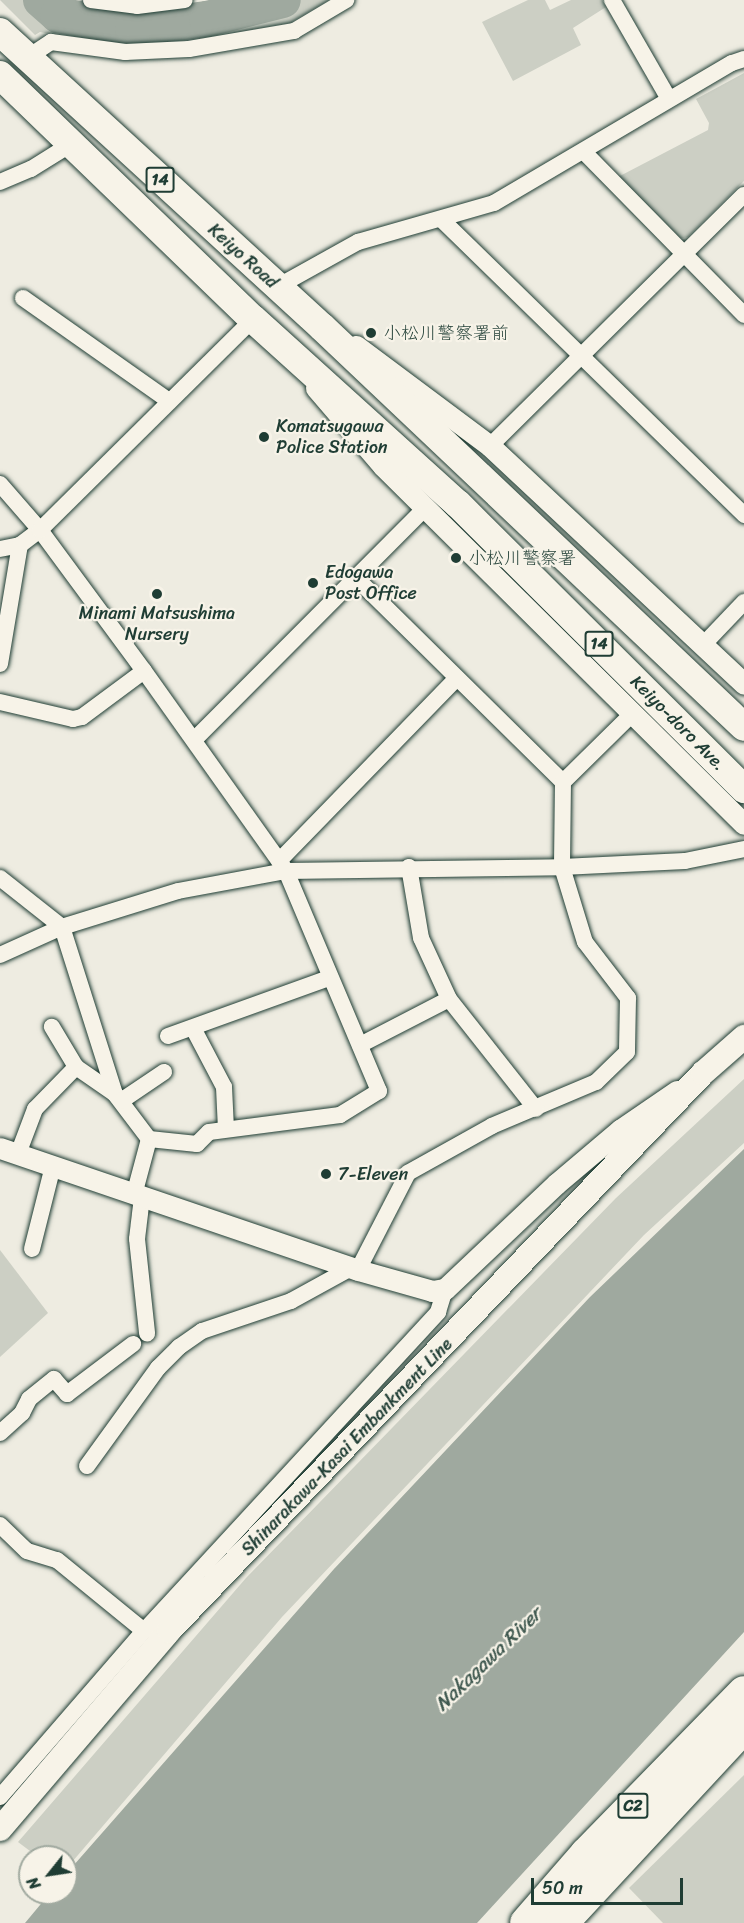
<!DOCTYPE html>
<html>
<head>
<meta charset="utf-8">
<style>
  body { margin:0 }
  #map { position:relative; width:744px; height:1923px; overflow:hidden; background:#eeece1; font-family:Sriracha,"Klee One",sans-serif }
  div>[style] { position:absolute }
  .green>* { inset:0; background:#cccfc4 }
  .water>* { inset:0; background:#9fa99f }
  .river>* { height:36px; margin:-18px; padding:0 18px; transform-origin:18px; border-radius:18px; background:#9fa99f }
  .roads { filter:drop-shadow(0 0 2px #1f3d34) drop-shadow(0 0 2px #1f3d34) }
  .minor>* { height:16px; margin:-8px; padding:0 8px; transform-origin:8px; border-radius:8px; background:#f7f3e8 }
  .tertiary>* { height:21px; margin:-10.5px; padding:0 10.5px; transform-origin:10.5px; border-radius:10.5px; background:#f7f3e8 }
  .secondary>* { height:24px; margin:-12px; padding:0 12px; transform-origin:12px; border-radius:12px; background:#f7f3e8 }
  .trunk>* { height:28px; margin:-14px; padding:0 14px; transform-origin:14px; border-radius:14px; background:#f7f3e8 }
  .motorway>* { height:32px; margin:-16px; padding:0 16px; transform-origin:16px; border-radius:16px; background:#f7f3e8 }
  .dots>* { width:16px; height:16px; translate:-50% -50%; box-sizing:border-box; border:3px solid #f7f3e8; border-radius:50% }
  span { translate:-50% -50%; white-space:nowrap; text-align:center; line-height:1.15; -webkit-text-stroke:4.5px #f7f3e8; paint-order:stroke }
  .shield-label span { padding:2px 4px; background:#f7f3e8; border:2px solid; border-radius:4px; -webkit-text-stroke-width:0 }
  .shield-label { font-size:16px; color:#1f3d34; font-weight:700 }
  .street-label { font-size:18px; color:#1f3d34 }
  .poi-label { font-size:18px; color:#1f3d34 }
  .left { translate:0 -50%; text-align:left }
  .water-label { font-size:20px; color:#3f584f; font-style:italic }
  .north { position:absolute; left:18px; top:1845px; width:60px; height:60px; box-sizing:border-box; background:#f7f3e8; border:2px solid #a1aaa0; border-radius:50%; rotate:240deg; font-size:16px; font-weight:700; line-height:24px; text-align:center; color:#1f3d34 }
  .north::after { content:''; display:block; margin:auto; width:21px; height:27px; background:#1f3d34; clip-path:polygon(50% 0,100% 100%,50% 72%,0 100%) }
  .scale { position:absolute; left:531px; top:1878px; width:152px; height:27px; box-sizing:border-box; border:3px solid #1f3d34; border-top:0; padding-left:8px; font-size:18px; line-height:21px; white-space:nowrap; color:#1f3d34; -webkit-text-stroke:4px #f7f3e8; paint-order:stroke }
</style>
</head>
<body>
<div id="map">
  <div class="green">
    <i style="clip-path:polygon(0 0,57px 0,77px 11px,138px 17px,232px 0,329px 0,290px 23px,186px 42px,123px 48px,40px 32px,35px 35px)"></i>
    <i style="clip-path:polygon(528px 0,545px 0,550px 10px,571px 0,602px 0,606px 7px,573px 28px,581px 45px,513px 81px,482px 22px)"></i>
    <i style="clip-path:polygon(744px 73px,744px 181px,688px 237px,678px 239px,618px 177px,708px 130px,709px 123px,696px 99px)"></i>
    <i style="clip-path:polygon(744px 1079px,744px 1143px,644px 1235px,282px 1617px,66px 1869px,66px 1857px,38px 1857px,18px 1842px,246px 1578px,616px 1198px)"></i>
    <i style="clip-path:polygon(0 1250px,48px 1313px,0 1357px)"></i>
    <i style="clip-path:polygon(744px 1775px,744px 1923px,663px 1923px,629px 1888px)"></i>
  </div>
  <div class="water">
    <i style="clip-path:polygon(744px 1149px,744px 1632px,477px 1923px,25px 1923px,50px 1893px,66px 1893px,66px 1874px,334px 1569px,590px 1297px)"></i>
  </div>
  <div class="river">
    <i style="left:41px;top:0;width:23px;rotate:41deg"></i>
    <i style="left:58px;top:15px;width:76px;rotate:10.6deg"></i>
    <i style="left:133px;top:29px;width:75px;rotate:-7.7deg"></i>
    <i style="left:207px;top:19px;width:78px;rotate:-14deg"></i>
  </div>
  <div class="roads">
    <div class="minor">
      <i style="left:91px;top:0;width:46px;rotate:7.4deg"></i>
      <i style="left:137px;top:6px;width:48px;rotate:-7.1deg"></i>
      <i style="left:612px;top:0;width:114px;rotate:60.1deg"></i>
      <i style="left:27px;top:58px;width:29px;rotate:-34deg"></i>
      <i style="left:51px;top:42px;width:75px;rotate:7.7deg"></i>
      <i style="left:125px;top:52px;width:64px;rotate:-2.7deg"></i>
      <i style="left:189px;top:49px;width:107px;rotate:-9.7deg"></i>
      <i style="left:294px;top:31px;width:61px;rotate:-30.8deg"></i>
      <i style="left:585px;top:153px;width:227px;rotate:45.5deg"></i>
      <i style="left:0;top:182px;width:34px;rotate:-23deg"></i>
      <i style="left:31px;top:169px;width:47px;rotate:-32deg"></i>
      <i style="left:441px;top:219px;width:424px;rotate:44.3deg"></i>
      <i style="left:277px;top:287px;width:93px;rotate:-29.1deg"></i>
      <i style="left:358px;top:242px;width:141px;rotate:-16deg"></i>
      <i style="left:494px;top:203px;width:276px;rotate:-30.5deg"></i>
      <i style="left:732px;top:63px;width:13px;rotate:-18deg"></i>
      <i style="left:23px;top:298px;width:179px;rotate:35.2deg"></i>
      <i style="left:490px;top:446px;width:357px;rotate:-44.7deg"></i>
      <i style="left:0;top:484px;width:61px;rotate:49deg"></i>
      <i style="left:40px;top:530px;width:175px;rotate:53.6deg"></i>
      <i style="left:144px;top:671px;width:245px;rotate:54.6deg"></i>
      <i style="left:286px;top:871px;width:239px;rotate:67.1deg"></i>
      <i style="left:379px;top:1091px;width:46px;rotate:148.4deg"></i>
      <i style="left:340px;top:1115px;width:132px;rotate:172.6deg"></i>
      <i style="left:209px;top:1132px;width:17px;rotate:135deg"></i>
      <i style="left:197px;top:1144px;width:48px;rotate:-174.1deg"></i>
      <i style="left:149px;top:1139px;width:56px;rotate:-127.1deg"></i>
      <i style="left:0;top:549px;width:20px;rotate:-11deg"></i>
      <i style="left:20px;top:545px;width:25px;rotate:-37deg"></i>
      <i style="left:40px;top:530px;width:300px;rotate:-44.7deg"></i>
      <i style="left:357px;top:579px;width:289px;rotate:44.6deg"></i>
      <i style="left:563px;top:782px;width:85px;rotate:90.7deg"></i>
      <i style="left:562px;top:867px;width:78px;rotate:73deg"></i>
      <i style="left:585px;top:942px;width:71px;rotate:52.5deg"></i>
      <i style="left:628px;top:998px;width:54px;rotate:91.1deg"></i>
      <i style="left:627px;top:1052px;width:43px;rotate:135.9deg"></i>
      <i style="left:596px;top:1082px;width:113px;rotate:157.1deg"></i>
      <i style="left:492px;top:1126px;width:96px;rotate:150.8deg"></i>
      <i style="left:408px;top:1173px;width:109px;rotate:117.3deg"></i>
      <i style="left:704px;top:644px;width:58px;rotate:-46.4deg"></i>
      <i style="left:0;top:664px;width:121px;rotate:-80.5deg"></i>
      <i style="left:0;top:702px;width:75px;rotate:13.1deg"></i>
      <i style="left:73px;top:719px;width:9px;rotate:-13deg"></i>
      <i style="left:82px;top:717px;width:77px;rotate:-36.6deg"></i>
      <i style="left:194px;top:740px;width:327px;rotate:-45.1deg"></i>
      <i style="left:563px;top:782px;width:98px;rotate:-44.6deg"></i>
      <i style="left:279px;top:861px;width:255px;rotate:-45.8deg"></i>
      <i style="left:409px;top:867px;width:72px;rotate:80.4deg"></i>
      <i style="left:421px;top:938px;width:67px;rotate:65.3deg"></i>
      <i style="left:449px;top:999px;width:140px;rotate:51.7deg"></i>
      <i style="left:0;top:878px;width:79px;rotate:38.3deg"></i>
      <i style="left:62px;top:927px;width:175px;rotate:72.4deg"></i>
      <i style="left:115px;top:1094px;width:47px;rotate:-145.3deg"></i>
      <i style="left:76px;top:1067px;width:47px;rotate:-121deg"></i>
      <i style="left:0;top:955px;width:68px;rotate:-24.3deg"></i>
      <i style="left:62px;top:927px;width:121px;rotate:-17.2deg"></i>
      <i style="left:178px;top:891px;width:110px;rotate:-10.5deg"></i>
      <i style="left:286px;top:871px;width:276px;rotate:-0.8deg"></i>
      <i style="left:562px;top:867px;width:123px;rotate:-2.8deg"></i>
      <i style="left:685px;top:861px;width:60px;rotate:-11.5deg"></i>
      <i style="left:193px;top:1028px;width:67px;rotate:62.3deg"></i>
      <i style="left:224px;top:1087px;width:42px;rotate:87.3deg"></i>
      <i style="left:168px;top:1036px;width:171px;rotate:-19.8deg"></i>
      <i style="left:360px;top:1045px;width:100px;rotate:-27.3deg"></i>
      <i style="left:121px;top:1101px;width:52px;rotate:-34deg"></i>
      <i style="left:18px;top:1154px;width:48px;rotate:-69.3deg"></i>
      <i style="left:35px;top:1109px;width:59px;rotate:-45.7deg"></i>
      <i style="left:134px;top:1195px;width:58px;rotate:-75deg"></i>
      <i style="left:142px;top:1197px;width:42px;rotate:96.8deg"></i>
      <i style="left:137px;top:1239px;width:95px;rotate:83.9deg"></i>
      <i style="left:32px;top:1249px;width:86px;rotate:-75.8deg"></i>
      <i style="left:0;top:1433px;width:30px;rotate:-42deg"></i>
      <i style="left:22px;top:1413px;width:16px;rotate:-63deg"></i>
      <i style="left:29px;top:1399px;width:32px;rotate:-39deg"></i>
      <i style="left:54px;top:1379px;width:20px;rotate:49deg"></i>
      <i style="left:67px;top:1394px;width:83px;rotate:-37.1deg"></i>
      <i style="left:87px;top:1466px;width:121px;rotate:-54.1deg"></i>
      <i style="left:158px;top:1368px;width:30px;rotate:-45deg"></i>
      <i style="left:179px;top:1347px;width:28px;rotate:-35deg"></i>
      <i style="left:202px;top:1331px;width:94px;rotate:-18.6deg"></i>
      <i style="left:291px;top:1301px;width:68px;rotate:-28.8deg"></i>
      <i style="left:0;top:1525px;width:37px;rotate:44deg"></i>
      <i style="left:27px;top:1551px;width:31px;rotate:17deg"></i>
      <i style="left:57px;top:1560px;width:112px;rotate:39.2deg"></i>
      <i style="left:0;top:1797px;width:220px;rotate:-49.1deg"></i>
      <i style="left:144px;top:1631px;width:434px;rotate:-47.3deg"></i>
      <i style="left:438px;top:1312px;width:24px;rotate:-73deg"></i>
    </div>
    <div class="tertiary">
      <i style="left:356px;top:346px;width:167px;rotate:36.7deg"></i>
      <i style="left:490px;top:446px;width:348px;rotate:43.1deg"></i>
      <i style="left:316px;top:388px;width:103px;rotate:49.3deg"></i>
      <i style="left:383px;top:466px;width:508px;rotate:44.76deg"></i>
      <i style="left:0;top:1148px;width:378px;rotate:18.8deg"></i>
      <i style="left:358px;top:1270px;width:77px;rotate:15.8deg"></i>
      <i style="left:432px;top:1291px;width:13px;rotate:-9deg"></i>
      <i style="left:445px;top:1289px;width:153px;rotate:-43.4deg"></i>
      <i style="left:556px;top:1184px;width:84px;rotate:-40.2deg"></i>
      <i style="left:620px;top:1130px;width:69px;rotate:-34.4deg"></i>
    </div>
    <div class="secondary">
      <i style="left:0;top:1829px;width:260px;rotate:-49.5deg"></i>
      <i style="left:169px;top:1631px;width:772px;rotate:-46.26deg"></i>
      <i style="left:703px;top:1073px;width:55px;rotate:-41.3deg"></i>
    </div>
    <div class="trunk">
      <i style="left:0;top:32px;width:437px;rotate:42.5deg"></i>
      <i style="left:322px;top:327px;width:581px;rotate:43.47deg"></i>
      <i style="left:0;top:75px;width:351px;rotate:44deg"></i>
      <i style="left:253px;top:319px;width:276px;rotate:42.1deg"></i>
      <i style="left:458px;top:504px;width:404px;rotate:44.9deg"></i>
    </div>
    <div class="motorway">
      <i style="left:526px;top:1923px;width:91px;rotate:-49deg"></i>
      <i style="left:586px;top:1854px;width:226px;rotate:-45.7deg"></i>
      <i style="left:562px;top:1923px;width:267px;rotate:-47.1deg"></i>
    </div>
  </div>
  <div class="dots">
    <i style="left:371px;top:333px;background:#1f3d34"></i>
    <i style="left:264px;top:437px;background:#1f3d34"></i>
    <i style="left:456px;top:558px;background:#1f3d34"></i>
    <i style="left:313px;top:583px;background:#1f3d34"></i>
    <i style="left:157px;top:594px;background:#1f3d34"></i>
    <i style="left:326px;top:1174px;background:#1f3d34"></i>
  </div>
  <div class="shield-label">
    <span style="left:160px;top:180px">14</span>
    <span style="left:599px;top:644px">14</span>
    <span style="left:633px;top:1806px">C2</span>
  </div>
  <div class="street-label">
    <span style="left:243px;top:256px;rotate:42deg">Keiyo Road</span>
    <span style="left:678px;top:723px;rotate:45deg">Keiyo-doro Ave.</span>
    <span style="left:347px;top:1447px;rotate:-46deg">Shinarakawa-Kasai Embankment Line</span>
  </div>
  <div class="poi-label">
    <span class="left" style="left:383px;top:333px">小松川警察署前</span>
    <span class="left" style="left:276px;top:437px">Komatsugawa<br>Police Station</span>
    <span class="left" style="left:468px;top:558px">小松川警察署</span>
    <span class="left" style="left:325px;top:583px">Edogawa<br>Post Office</span>
    <span style="left:157px;top:624px">Minami Matsushima<br>Nursery</span>
    <span class="left" style="left:338px;top:1174px">7-Eleven</span>
  </div>
  <div class="water-label">
    <span style="left:488px;top:1659px;rotate:-44deg">Nakagawa River</span>
  </div>
  <div class="north">N</div>
  <div class="scale">50 m</div>
</div>
</body>
</html>
